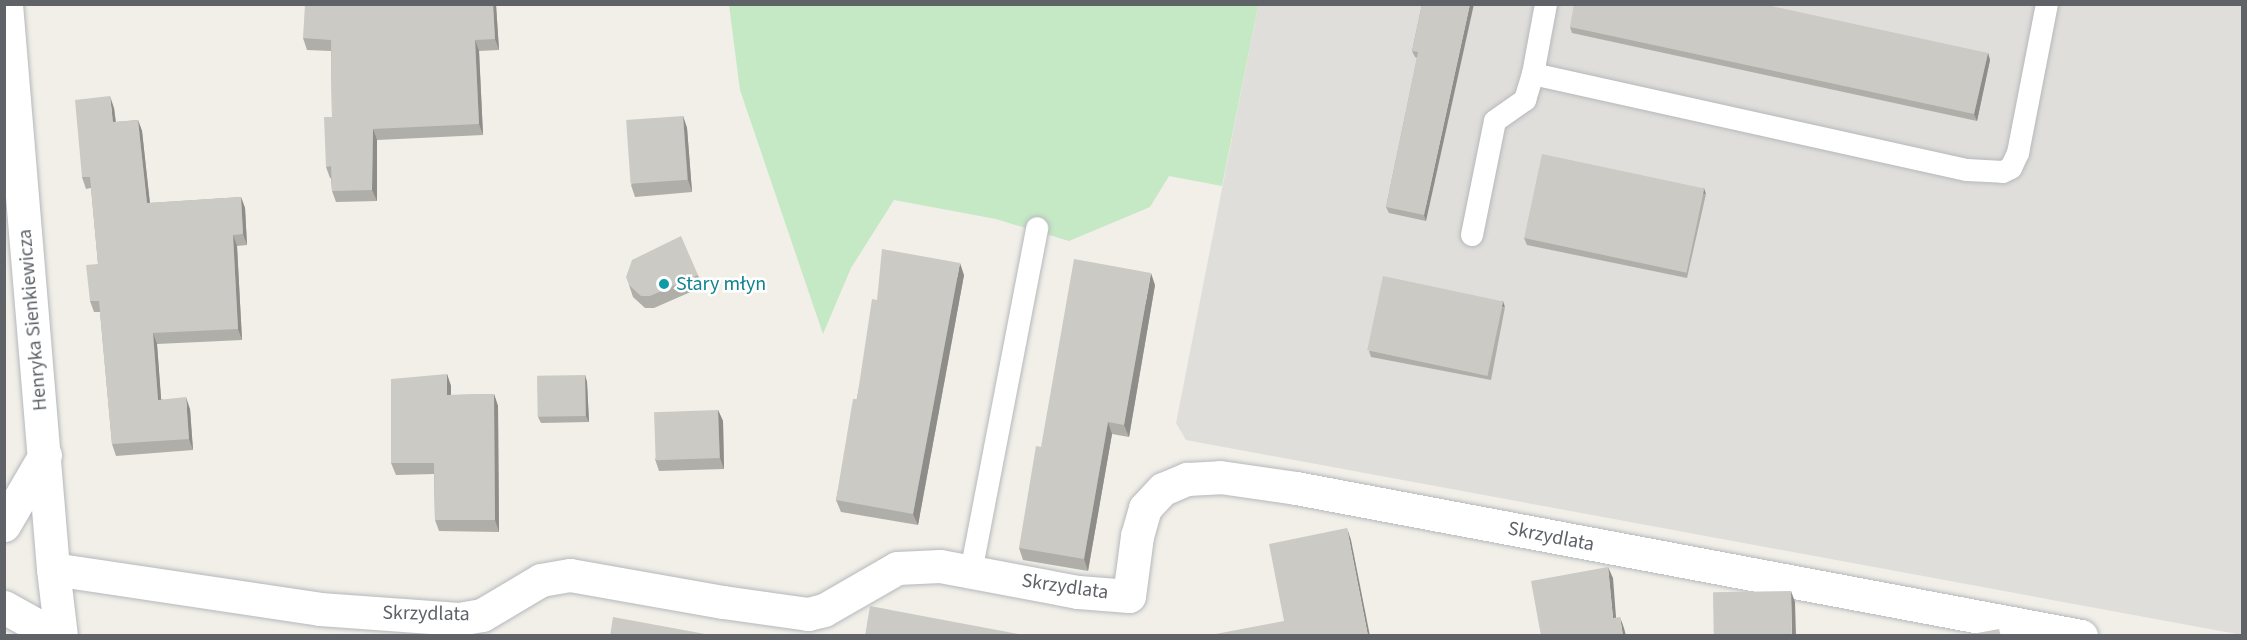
<!DOCTYPE html>
<html>
<head>
<meta charset="utf-8">
<style>
  body { margin:0 }
  #map { position:relative; width:2247px; height:640px; overflow:hidden; background:#f1efe8; font-family:"Source Sans 3",sans-serif }
  div>[style] { position:absolute }
  .industrial>* { inset:0; background:#e0deda }
  .green>* { inset:0; background:#c5e8c5 }
  .roads { filter:drop-shadow(0 0 2px #b5b8bc) drop-shadow(0 0 2px #b5b8bc) }
  .lane>* { height:22px; margin:-11px; padding:0 11px; transform-origin:11px; border-radius:11px; background:#fff }
  .street>* { height:33px; margin:-16.5px; padding:0 16.5px; transform-origin:16.5px; border-radius:16.5px; background:#fff }
  .secondary>* { height:33px; margin:-16.5px; padding:0 16.5px; transform-origin:16.5px; border-radius:16.5px; background:#fff }
  .wall>* { inset:0; background:#afaea9 }
  .shaded-wall>* { inset:0; background:#8f8d8a; transform-origin:0 0 }
  .building>* { inset:0; background:#cccac5; transform-origin:0 0 }
  .dots>* { width:16px; height:16px; translate:-50% -50%; box-sizing:border-box; border:3px solid #fff; border-radius:50% }
  span { translate:-50% -50%; white-space:nowrap; text-align:center; line-height:1.15; -webkit-text-stroke:5px #fff; paint-order:stroke }
  .culture-label { font-size:20px; color:#0d838f }
  .left { translate:0 -50%; text-align:left }
  .street-label { font-size:20px; color:#5f6368 }
  .frame { position:absolute; inset:0; border:6px solid #5f6368; pointer-events:none }
</style>
</head>
<body>
<div id="map">
  <div class="industrial">
    <i style="clip-path:polygon(1253px 5px,2242px 5px,2242px 635px,1186px 440px,1176px 423px,1258px 6px)"></i>
  </div>
  <div class="green">
    <i style="clip-path:polygon(1253px 4px,1258px 6px,1222px 186px,1169px 176px,1150px 207px,1069px 241px,996px 219px,894px 200px,851px 268px,823px 334px,740px 90px,729px 5px)"></i>
  </div>
  <div class="roads">
    <div class="lane">
      <i style="left:1546px;top:4px;width:71px;rotate:100.5deg"></i>
      <i style="left:1533px;top:74px;width:444px;rotate:12.5deg"></i>
      <i style="left:1967px;top:170px;width:36px;rotate:3deg"></i>
      <i style="left:2003px;top:172px;width:9px;rotate:-27deg"></i>
      <i style="left:2011px;top:168px;width:17px;rotate:-65deg"></i>
      <i style="left:2018px;top:153px;width:152px;rotate:-79deg"></i>
      <i style="left:1472px;top:235px;width:116px;rotate:-78.6deg"></i>
      <i style="left:1495px;top:121px;width:37px;rotate:-35deg"></i>
      <i style="left:1525px;top:100px;width:27px;rotate:-73deg"></i>
      <i style="left:971px;top:572px;width:350px;rotate:-79.1deg"></i>
    </div>
    <div class="street">
      <i style="left:53px;top:569px;width:270px;rotate:8.5deg"></i>
      <i style="left:320px;top:609px;width:139px;rotate:4.1deg"></i>
      <i style="left:459px;top:619px;width:23px;rotate:-10deg"></i>
      <i style="left:482px;top:615px;width:69px;rotate:-30.7deg"></i>
      <i style="left:541px;top:580px;width:29px;rotate:-10deg"></i>
      <i style="left:570px;top:575px;width:155px;rotate:10deg"></i>
      <i style="left:723px;top:602px;width:86px;rotate:8deg"></i>
      <i style="left:808px;top:614px;width:16px;rotate:-14deg"></i>
      <i style="left:824px;top:610px;width:84px;rotate:-29.9deg"></i>
      <i style="left:897px;top:568px;width:43px;rotate:-2.7deg"></i>
      <i style="left:940px;top:566px;width:140px;rotate:10.7deg"></i>
      <i style="left:1078px;top:592px;width:51px;rotate:4.5deg"></i>
      <i style="left:1129px;top:596px;width:61px;rotate:-82.4deg"></i>
      <i style="left:1137px;top:536px;width:29px;rotate:-74deg"></i>
      <i style="left:1145px;top:508px;width:26px;rotate:-47deg"></i>
      <i style="left:1163px;top:489px;width:26px;rotate:-23deg"></i>
      <i style="left:1187px;top:479px;width:33px;rotate:-3deg"></i>
      <i style="left:1220px;top:477px;width:77px;rotate:8.2deg"></i>
      <i style="left:1296px;top:488px;width:799px;rotate:10.68deg"></i>
    </div>
    <div class="secondary">
      <i style="left:6px;top:4px;width:567px;rotate:85.24deg"></i>
      <i style="left:53px;top:569px;width:67px;rotate:83.2deg"></i>
      <i style="left:4px;top:525px;width:81px;rotate:-59.6deg"></i>
      <i style="left:4px;top:607px;width:60px;rotate:29.1deg"></i>
    </div>
  </div>
  <div class="wall">
    <i style="clip-path:polygon(496px 4px,499px 50px,479px 51px,483px 135px,377px 140px,377px 201px,336px 202px,332px 191px,331px 178px,330px 178px,326px 167px,332px 117px,331px 51px,307px 50px,303px 38px)"></i>
    <i style="clip-path:polygon(1422px 4px,1426px 221px,1389px 213px,1386px 207px,1417px 58px,1415px 57px,1412px 51px)"></i>
    <i style="clip-path:polygon(1570px 27px,1988px 53px,1990px 60px,1977px 121px,1572px 33px)"></i>
    <i style="clip-path:polygon(114px 108px,116px 122px,138px 120px,142px 131px,150px 203px,241px 197px,245px 208px,247px 245px,237px 246px,242px 340px,157px 344px,161px 399px,190px 409px,193px 450px,116px 456px,112px 444px,100px 312px,94px 312px,90px 301px,98px 264px,91px 188px,86px 189px,82px 177px)"></i>
    <i style="clip-path:polygon(683px 116px,687px 128px,692px 192px,635px 197px,631px 185px)"></i>
    <i style="clip-path:polygon(1706px 194px,1687px 278px,1527px 245px,1524px 238px)"></i>
    <i style="clip-path:polygon(698px 275px,702px 287px,654px 308px,645px 308px,633px 297px,629px 285px)"></i>
    <i style="clip-path:polygon(964px 275px,918px 525px,841px 512px,836px 500px,877px 300px)"></i>
    <i style="clip-path:polygon(1155px 285px,1129px 437px,1112px 434px,1088px 571px,1023px 560px,1019px 548px)"></i>
    <i style="clip-path:polygon(1505px 307px,1491px 380px,1371px 357px,1369px 351px)"></i>
    <i style="clip-path:polygon(447px 374px,451px 386px,451px 395px,494px 394px,498px 406px,499px 532px,439px 531px,435px 520px,434px 474px,396px 475px,391px 463px)"></i>
    <i style="clip-path:polygon(585px 375px,587px 382px,589px 422px,541px 423px,538px 417px)"></i>
    <i style="clip-path:polygon(718px 410px,723px 421px,724px 469px,659px 471px,655px 459px)"></i>
  </div>
  <div class="shaded-wall">
    <i style="clip-path:polygon(493px 4px,496px 5px,499px 50px,495px 39px)"></i>
    <i style="clip-path:polygon(1470px 4px,1474px 4px,1426px 221px,1424px 215px)"></i>
    <i style="clip-path:polygon(475px 40px,479px 51px,483px 135px,479px 124px)"></i>
    <i style="clip-path:polygon(1988px 53px,1990px 60px,1977px 121px,1974px 114px)"></i>
    <i style="clip-path:polygon(110px 96px,114px 108px,117px 134px,113px 122px)"></i>
    <i style="clip-path:polygon(683px 116px,687px 128px,692px 192px,688px 180px)"></i>
    <i style="clip-path:polygon(138px 120px,142px 131px,151px 214px,147px 203px)"></i>
    <i style="clip-path:polygon(373px 129px,377px 140px,377px 201px,372px 190px)"></i>
    <i style="left:1704px;top:188px;width:6px;height:86px;rotate:72deg"></i>
    <i style="clip-path:polygon(241px 197px,245px 208px,247px 245px,243px 234px)"></i>
    <i style="clip-path:polygon(233px 235px,237px 246px,242px 340px,238px 329px)"></i>
    <i style="clip-path:polygon(960px 263px,964px 275px,918px 525px,913px 514px)"></i>
    <i style="clip-path:polygon(1151px 273px,1155px 285px,1129px 437px,1124px 425px)"></i>
    <i style="left:1503px;top:301px;width:6px;height:74px;rotate:72deg"></i>
    <i style="clip-path:polygon(153px 333px,157px 344px,162px 411px,158px 400px)"></i>
    <i style="clip-path:polygon(447px 374px,451px 386px,451px 406px,447px 395px)"></i>
    <i style="clip-path:polygon(585px 375px,587px 382px,589px 422px,586px 416px)"></i>
    <i style="clip-path:polygon(494px 394px,498px 406px,499px 532px,495px 520px)"></i>
    <i style="clip-path:polygon(186px 397px,190px 409px,193px 450px,189px 439px)"></i>
    <i style="clip-path:polygon(718px 410px,723px 421px,724px 469px,720px 458px)"></i>
    <i style="clip-path:polygon(1108px 422px,1112px 434px,1088px 571px,1084px 559px)"></i>
    <i style="clip-path:polygon(1347px 528px,1351px 540px,1370px 636px,1368px 636px)"></i>
    <i style="clip-path:polygon(1608px 567px,1613px 578px,1617px 630px,1613px 618px)"></i>
    <i style="clip-path:polygon(1791px 591px,1795px 602px,1796px 636px,1792px 636px)"></i>
    <i style="clip-path:polygon(1620px 617px,1624px 628px,1626px 636px,1623px 636px)"></i>
  </div>
  <div class="building">
    <i style="clip-path:polygon(305px 4px,493px 4px,495px 39px,475px 40px,479px 124px,373px 129px,372px 190px,332px 191px,331px 166px,326px 167px,324px 117px,332px 117px,331px 40px,303px 38px)"></i>
    <i style="clip-path:polygon(1422px 4px,1470px 4px,1424px 215px,1386px 207px,1418px 52px,1412px 51px)"></i>
    <i style="clip-path:polygon(1574px 4px,1762px 4px,1988px 53px,1974px 114px,1570px 27px)"></i>
    <i style="clip-path:polygon(110px 96px,113px 122px,138px 120px,147px 203px,241px 197px,243px 234px,233px 235px,238px 329px,153px 333px,158px 400px,186px 397px,189px 439px,112px 444px,99px 301px,90px 301px,86px 265px,98px 264px,90px 177px,82px 177px,75px 100px)"></i>
    <i style="left:683px;top:116px;width:64px;height:57px;rotate:86deg"></i>
    <i style="left:1542px;top:154px;width:166px;height:86px;rotate:12deg"></i>
    <i style="clip-path:polygon(681px 236px,698px 275px,650px 296px,641px 296px,629px 285px,626px 277px,632px 260px)"></i>
    <i style="clip-path:polygon(882px 249px,960px 263px,913px 514px,836px 500px,853px 399px,857px 399px,872px 299px,877px 300px)"></i>
    <i style="clip-path:polygon(1074px 259px,1151px 273px,1124px 425px,1108px 422px,1084px 559px,1019px 548px,1036px 446px,1041px 447px)"></i>
    <i style="left:1383px;top:276px;width:123px;height:76px;rotate:12deg"></i>
    <i style="clip-path:polygon(447px 374px,447px 395px,494px 394px,495px 520px,435px 520px,434px 463px,391px 463px,391px 379px)"></i>
    <i style="left:585px;top:375px;width:41px;height:48px;rotate:89deg"></i>
    <i style="left:718px;top:410px;width:48px;height:64px;rotate:88deg"></i>
    <i style="clip-path:polygon(1347px 528px,1368px 636px,1205px 636px,1284px 621px,1269px 544px)"></i>
    <i style="clip-path:polygon(1608px 567px,1613px 618px,1620px 617px,1623px 636px,1541px 636px,1531px 581px)"></i>
    <i style="left:1791px;top:591px;width:45px;height:78px;rotate:89deg"></i>
    <i style="clip-path:polygon(870px 606px,1029px 636px,865px 636px)"></i>
    <i style="clip-path:polygon(613px 617px,716px 636px,610px 636px)"></i>
    <i style="clip-path:polygon(1999px 629px,2001px 636px,1961px 636px)"></i>
  </div>
  <div class="dots">
    <i style="left:664px;top:284px;background:#0f9aa8"></i>
  </div>
  <div class="culture-label">
    <span class="left" style="left:676px;top:284px">Stary młyn</span>
  </div>
  <div class="street-label">
    <span style="left:33px;top:320px;rotate:-95deg">Henryka Sienkiewicza</span>
    <span style="left:1551px;top:537px;rotate:11deg">Skrzydlata</span>
    <span style="left:1065px;top:587px;rotate:8deg">Skrzydlata</span>
    <span style="left:426px;top:614px;rotate:1deg">Skrzydlata</span>
  </div>
  <div class="frame"></div>
</div>
</body>
</html>
